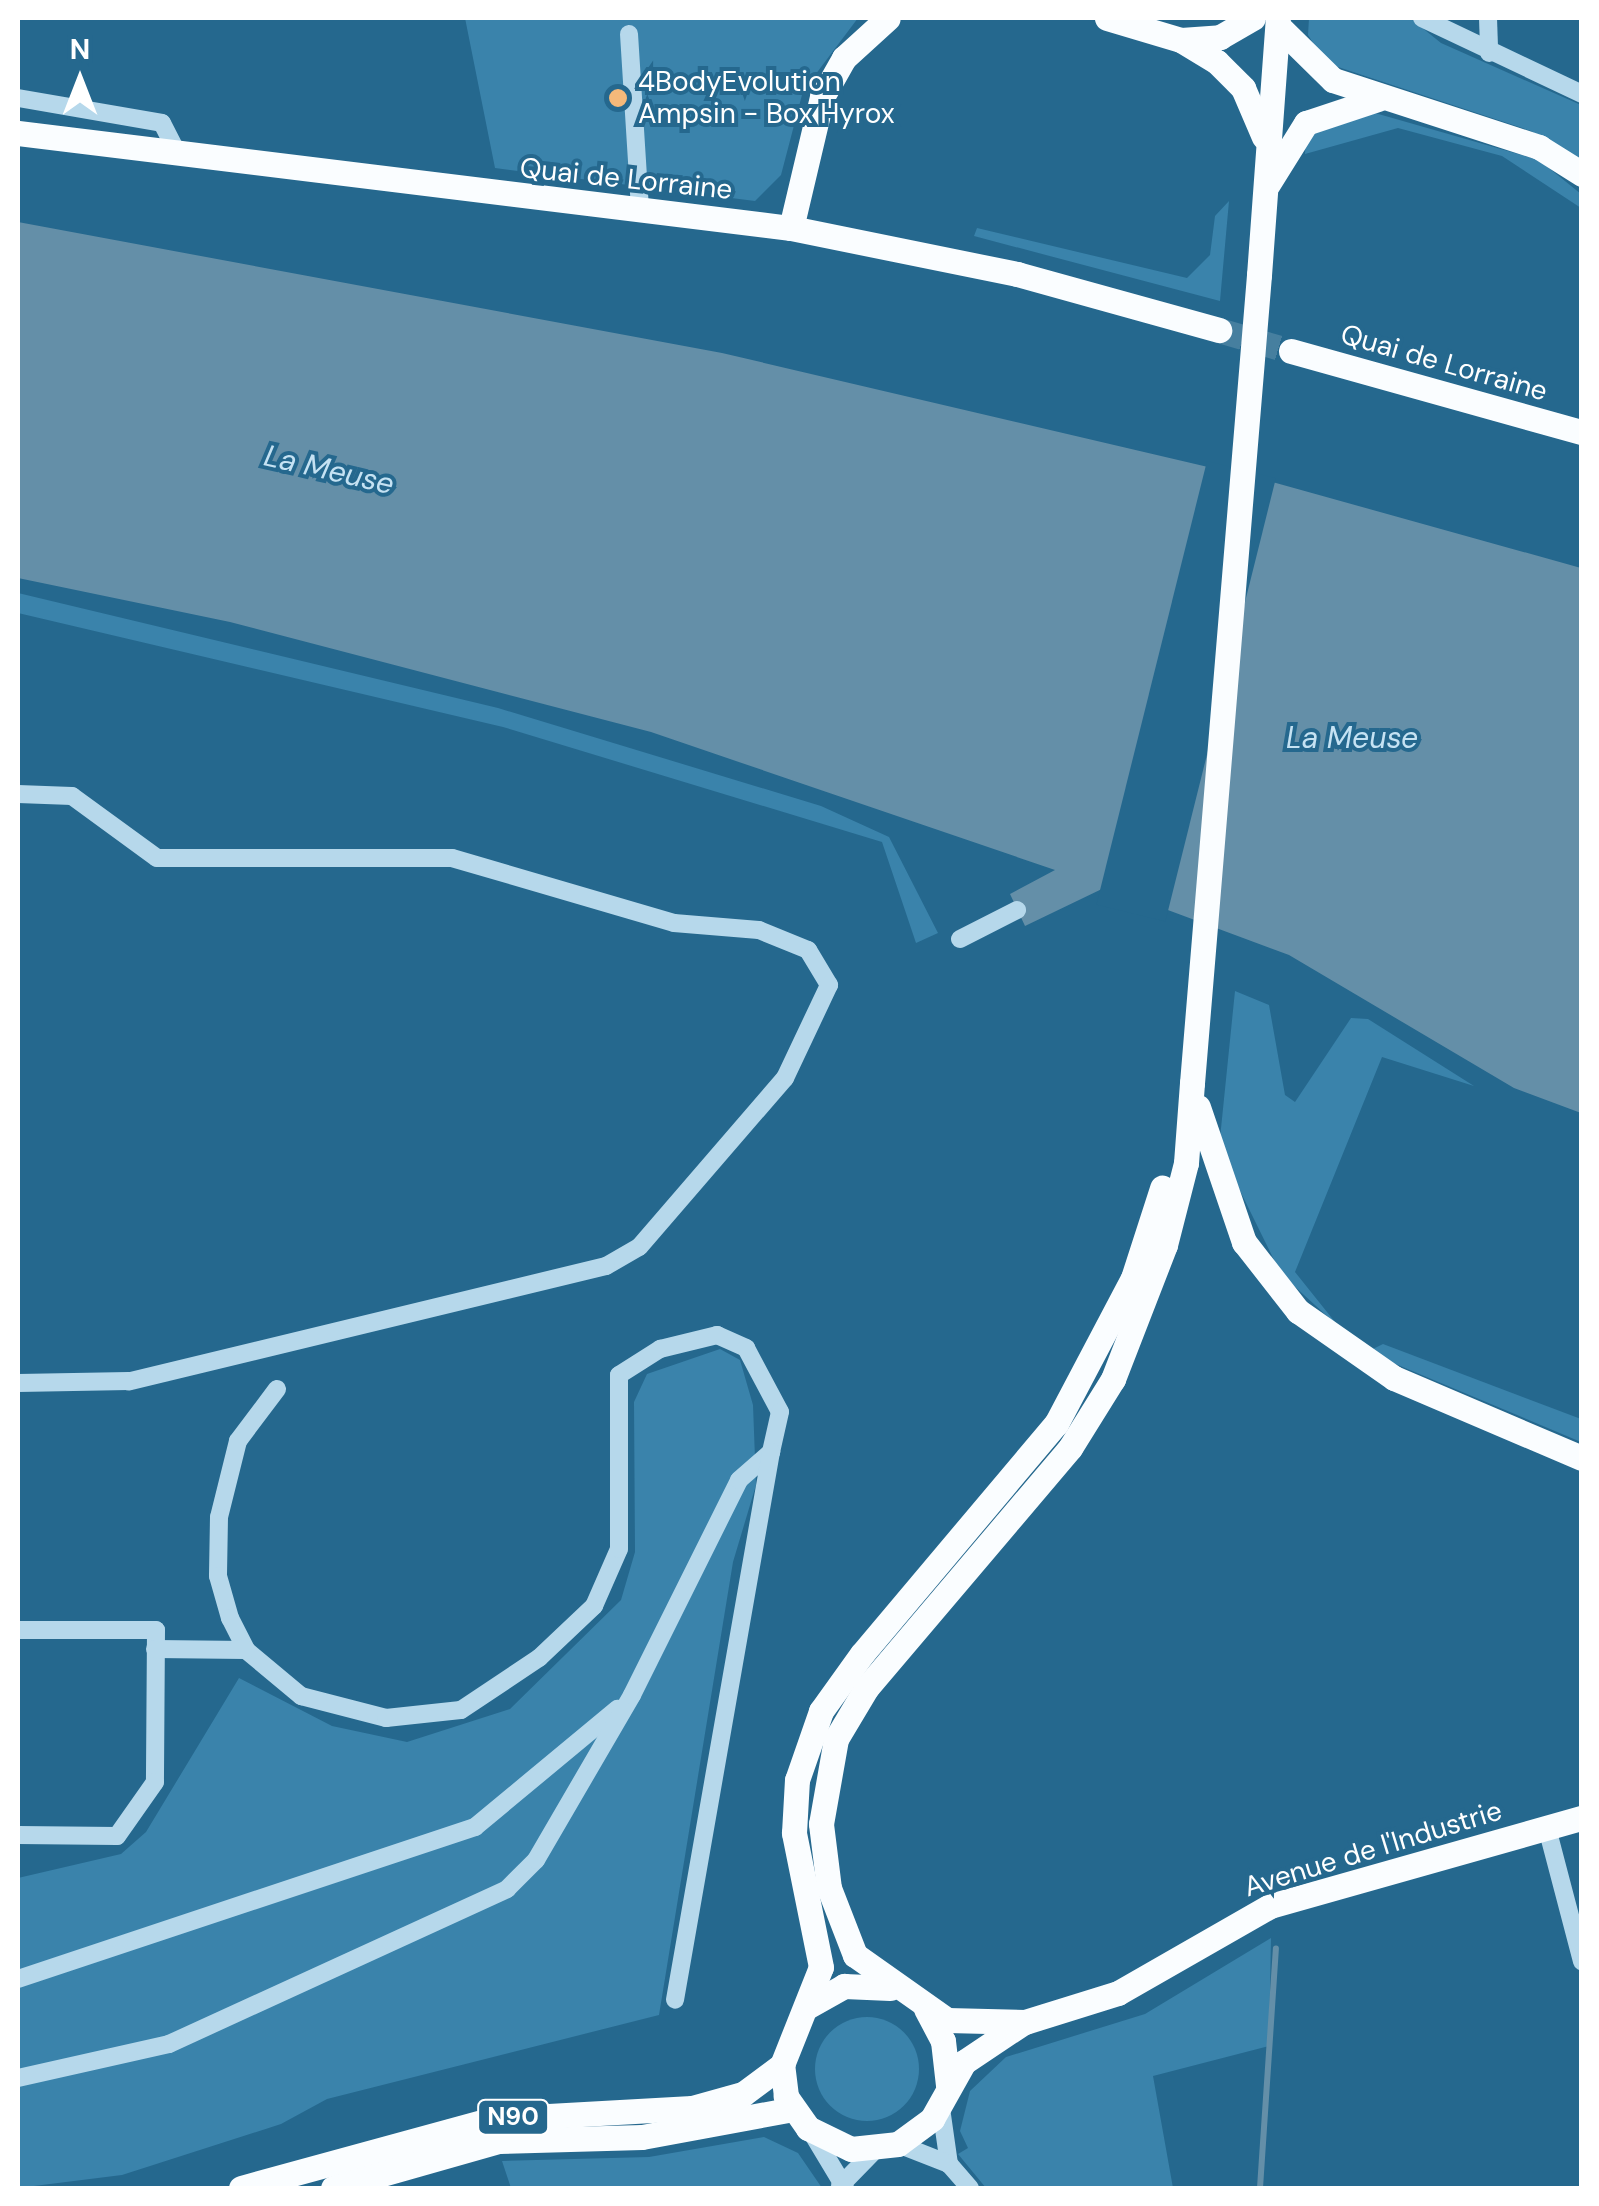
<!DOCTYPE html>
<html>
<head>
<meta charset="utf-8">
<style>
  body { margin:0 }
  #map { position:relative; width:1599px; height:2206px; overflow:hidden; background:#25688e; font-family:"DM Sans",sans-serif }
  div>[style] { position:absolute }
  .green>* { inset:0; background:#3a83ab }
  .round { border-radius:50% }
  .water>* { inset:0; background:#648fa8 }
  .pier>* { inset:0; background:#25688e; transform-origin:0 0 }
  .stream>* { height:6px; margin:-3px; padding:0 3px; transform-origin:3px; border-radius:3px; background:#648fa8 }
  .major-tunnel>* { height:25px; margin-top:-12.5px; transform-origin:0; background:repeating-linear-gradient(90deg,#467f9f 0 25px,transparent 0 37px) }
  .minor>* { height:18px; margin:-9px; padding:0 9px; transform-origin:9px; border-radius:9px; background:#b6d8eb }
  .major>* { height:25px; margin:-12.5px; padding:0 12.5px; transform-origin:12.5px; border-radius:12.5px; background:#fafdff }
  .major-bridge>* { height:25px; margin:-12.5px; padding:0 12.5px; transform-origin:12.5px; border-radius:12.5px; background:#fafdff }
  .dots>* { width:28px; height:28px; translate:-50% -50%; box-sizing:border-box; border:5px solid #25688e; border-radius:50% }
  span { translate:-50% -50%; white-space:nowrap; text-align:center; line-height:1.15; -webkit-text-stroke:8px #25688e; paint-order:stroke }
  .shield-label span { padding:2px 8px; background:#25688e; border:2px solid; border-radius:8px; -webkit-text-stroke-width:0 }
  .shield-label { font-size:25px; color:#fff; font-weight:700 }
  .poi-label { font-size:28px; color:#fff }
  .left { translate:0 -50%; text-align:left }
  .street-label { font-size:28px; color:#fff }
  .water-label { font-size:30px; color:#c5e2f3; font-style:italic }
  .frame { position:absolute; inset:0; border:20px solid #fff; pointer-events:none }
  .north { position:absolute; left:30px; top:30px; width:100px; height:100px; -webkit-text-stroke:8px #25688e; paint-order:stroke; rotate:0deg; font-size:28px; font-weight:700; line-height:40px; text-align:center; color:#fff }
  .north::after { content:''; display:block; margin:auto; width:35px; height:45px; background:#fff; clip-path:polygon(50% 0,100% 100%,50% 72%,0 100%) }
</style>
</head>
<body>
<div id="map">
  <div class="green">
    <i style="clip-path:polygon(465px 18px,858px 18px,803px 91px,781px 175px,755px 201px,495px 168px)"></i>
    <i style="clip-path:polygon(1309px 18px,1410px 18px,1441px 43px,1581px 105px,1581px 162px,1531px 131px,1326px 63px,1308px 35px)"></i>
    <i style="clip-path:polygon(1361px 109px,1539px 160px,1581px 194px,1581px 208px,1502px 156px,1398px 128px,1305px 154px,1306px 134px)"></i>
    <i style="clip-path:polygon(1229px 201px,1220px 301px,974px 236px,977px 228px,1187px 278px,1210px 255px,1215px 216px)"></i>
    <i style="clip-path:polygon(18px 593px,498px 708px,821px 806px,889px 837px,938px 933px,916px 943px,882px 842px,503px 727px,18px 613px)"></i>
    <i style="clip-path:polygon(1235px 991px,1269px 1005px,1285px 1095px,1295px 1102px,1351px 1018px,1368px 1019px,1474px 1086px,1382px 1057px,1295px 1272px,1339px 1327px,1281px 1274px,1219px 1148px)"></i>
    <i style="clip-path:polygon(1383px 1344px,1581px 1419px,1581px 1442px,1367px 1352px)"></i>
    <i style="clip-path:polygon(720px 1349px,740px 1360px,753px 1405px,756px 1485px,733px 1562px,659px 2015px,327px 2099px,281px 2124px,122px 2175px,18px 2188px,18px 1878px,121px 1854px,146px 1832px,239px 1678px,332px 1726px,407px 1742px,510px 1709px,621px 1600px,635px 1552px,634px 1402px,647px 1374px)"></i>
    <i style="clip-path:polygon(1271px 1938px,1269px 2046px,1153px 2076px,1173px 2188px,986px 2188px,958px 2154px,968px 2148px,960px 2131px,970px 2091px,1006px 2057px,1145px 2014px)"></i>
    <i class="round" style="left:815px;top:2017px;width:104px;height:104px"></i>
    <i style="clip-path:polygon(764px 2137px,798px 2153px,822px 2188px,511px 2188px,502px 2161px,649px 2157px)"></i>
  </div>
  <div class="water">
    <i style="clip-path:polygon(18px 222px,722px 353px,1276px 483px,1581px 568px,1581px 1113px,1514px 1088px,1289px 955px,1106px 887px,1025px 926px,1010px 894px,1055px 870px,651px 732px,230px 622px,18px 578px)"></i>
  </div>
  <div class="pier">
    <i style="left:1207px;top:461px;width:71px;height:457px;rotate:14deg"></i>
  </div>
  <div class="stream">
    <i style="left:1260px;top:2188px;width:240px;rotate:-86.2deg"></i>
  </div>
  <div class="major-tunnel">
    <i style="left:1219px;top:330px;width:75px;rotate:16.3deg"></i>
  </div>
  <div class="minor">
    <i style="left:1422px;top:18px;width:177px;rotate:25.4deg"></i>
    <i style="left:1488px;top:18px;width:35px;rotate:88deg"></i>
    <i style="left:629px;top:34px;width:177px;rotate:86.4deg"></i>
    <i style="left:18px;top:98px;width:146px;rotate:9.8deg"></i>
    <i style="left:162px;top:123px;width:35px;rotate:63deg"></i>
    <i style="left:18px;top:794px;width:54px;rotate:2.1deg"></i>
    <i style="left:72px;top:796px;width:105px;rotate:36.1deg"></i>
    <i style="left:157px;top:858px;width:295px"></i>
    <i style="left:452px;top:858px;width:231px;rotate:16.3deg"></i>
    <i style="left:674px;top:923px;width:85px;rotate:4.7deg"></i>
    <i style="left:759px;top:930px;width:53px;rotate:22.2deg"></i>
    <i style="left:808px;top:950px;width:41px;rotate:59deg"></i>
    <i style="left:829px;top:985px;width:103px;rotate:115.3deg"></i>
    <i style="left:785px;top:1078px;width:223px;rotate:130.8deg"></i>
    <i style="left:639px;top:1247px;width:38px;rotate:150deg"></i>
    <i style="left:606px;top:1266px;width:491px;rotate:166.4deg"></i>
    <i style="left:129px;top:1381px;width:111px;rotate:179deg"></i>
    <i style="left:960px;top:939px;width:64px;rotate:-27deg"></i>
    <i style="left:277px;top:1389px;width:65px;rotate:126.9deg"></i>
    <i style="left:238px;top:1441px;width:78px;rotate:104deg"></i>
    <i style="left:219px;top:1517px;width:59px;rotate:91deg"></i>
    <i style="left:218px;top:1576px;width:44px;rotate:74.1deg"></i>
    <i style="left:230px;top:1618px;width:36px;rotate:63deg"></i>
    <i style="left:246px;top:1650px;width:72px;rotate:39.9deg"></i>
    <i style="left:301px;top:1696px;width:88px;rotate:14.5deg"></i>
    <i style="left:386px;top:1718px;width:75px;rotate:-6.1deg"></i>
    <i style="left:461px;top:1710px;width:94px;rotate:-33.7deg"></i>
    <i style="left:539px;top:1658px;width:76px;rotate:-43.4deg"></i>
    <i style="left:594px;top:1606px;width:62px;rotate:-66.3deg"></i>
    <i style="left:619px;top:1549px;width:174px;rotate:-90deg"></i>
    <i style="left:619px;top:1375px;width:49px;rotate:-32.4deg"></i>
    <i style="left:660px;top:1349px;width:59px;rotate:-13.8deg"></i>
    <i style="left:717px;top:1335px;width:32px;rotate:24deg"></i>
    <i style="left:746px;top:1348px;width:72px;rotate:62deg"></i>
    <i style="left:780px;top:1412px;width:41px;rotate:102.7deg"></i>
    <i style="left:18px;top:1630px;width:138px"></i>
    <i style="left:156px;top:1630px;width:152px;rotate:90.4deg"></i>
    <i style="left:155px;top:1782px;width:66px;rotate:125.1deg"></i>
    <i style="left:117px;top:1836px;width:99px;rotate:-179.4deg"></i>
    <i style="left:155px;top:1649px;width:91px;rotate:0.6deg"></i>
    <i style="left:1547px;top:1828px;width:138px;rotate:75.3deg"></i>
    <i style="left:18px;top:1979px;width:482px;rotate:-18.4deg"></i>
    <i style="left:475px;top:1827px;width:185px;rotate:-39.7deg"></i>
    <i style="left:18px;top:2078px;width:155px;rotate:-12.7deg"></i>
    <i style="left:169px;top:2044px;width:372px;rotate:-24.6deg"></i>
    <i style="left:507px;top:1889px;width:41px;rotate:-45deg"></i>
    <i style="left:536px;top:1860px;width:191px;rotate:-59.8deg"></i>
    <i style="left:632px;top:1695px;width:240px;rotate:-63.5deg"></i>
    <i style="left:739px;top:1480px;width:43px;rotate:-41.2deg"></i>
    <i style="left:771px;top:1452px;width:556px;rotate:99.94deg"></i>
    <i style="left:941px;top:2108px;width:57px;rotate:81.9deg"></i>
    <i style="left:949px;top:2164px;width:32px;rotate:49deg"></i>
    <i style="left:809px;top:2128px;width:70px;rotate:59deg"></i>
    <i style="left:898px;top:2144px;width:55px;rotate:21.4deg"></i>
    <i style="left:840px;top:2186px;width:50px;rotate:-45.8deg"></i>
  </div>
  <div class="major">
    <i style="left:1107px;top:18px;width:77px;rotate:16.6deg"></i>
    <i style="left:1181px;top:40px;width:42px;rotate:31.4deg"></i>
    <i style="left:1217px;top:62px;width:37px;rotate:45deg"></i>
    <i style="left:1243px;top:88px;width:53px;rotate:66.8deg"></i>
    <i style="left:1278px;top:26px;width:77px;rotate:44.5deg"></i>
    <i style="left:1333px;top:80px;width:217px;rotate:18deg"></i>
    <i style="left:1539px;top:147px;width:51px;rotate:32.1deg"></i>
    <i style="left:1181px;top:40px;width:39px;rotate:-4deg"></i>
    <i style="left:1220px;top:37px;width:38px;rotate:-30deg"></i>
    <i style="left:18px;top:133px;width:779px;rotate:7.01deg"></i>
    <i style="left:791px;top:228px;width:231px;rotate:11.5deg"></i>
    <i style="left:1017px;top:274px;width:210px;rotate:15.5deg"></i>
    <i style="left:1268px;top:184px;width:72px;rotate:-58.1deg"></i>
    <i style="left:1306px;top:123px;width:76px;rotate:-18.4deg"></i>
    <i style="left:791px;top:228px;width:135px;rotate:-76.7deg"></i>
    <i style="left:822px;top:97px;width:45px;rotate:-60.6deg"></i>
    <i style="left:844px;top:58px;width:59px;rotate:-42.3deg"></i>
    <i style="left:1259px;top:275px;width:258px;rotate:-85.8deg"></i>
    <i style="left:1291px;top:351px;width:302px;rotate:15.6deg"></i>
    <i style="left:1192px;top:1083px;width:80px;rotate:94.3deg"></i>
    <i style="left:1186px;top:1163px;width:85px;rotate:104.4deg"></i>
    <i style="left:1165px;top:1245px;width:144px;rotate:111.2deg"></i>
    <i style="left:1113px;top:1379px;width:81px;rotate:121.9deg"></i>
    <i style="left:1070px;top:1448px;width:314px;rotate:130.3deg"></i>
    <i style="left:867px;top:1687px;width:61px;rotate:120.8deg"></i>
    <i style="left:836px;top:1739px;width:86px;rotate:100deg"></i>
    <i style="left:821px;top:1824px;width:64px;rotate:82.9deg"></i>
    <i style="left:829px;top:1888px;width:72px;rotate:68.8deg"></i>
    <i style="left:855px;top:1955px;width:113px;rotate:35.2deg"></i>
    <i style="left:947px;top:2020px;width:78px;rotate:1.5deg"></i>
    <i style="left:1025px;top:2022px;width:97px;rotate:-17.3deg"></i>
    <i style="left:1118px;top:1993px;width:175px;rotate:-29.8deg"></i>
    <i style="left:1270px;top:1906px;width:324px;rotate:-15.8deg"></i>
    <i style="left:1198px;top:1107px;width:143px;rotate:71.2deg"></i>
    <i style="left:1244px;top:1242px;width:88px;rotate:52deg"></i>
    <i style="left:1298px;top:1311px;width:117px;rotate:34.9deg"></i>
    <i style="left:1394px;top:1378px;width:204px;rotate:23.1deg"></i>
    <i style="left:807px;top:2007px;width:43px;rotate:-29.6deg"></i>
    <i style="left:844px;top:1986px;width:46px;rotate:2.5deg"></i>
    <i style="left:926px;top:2009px;width:36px;rotate:62deg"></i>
    <i style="left:943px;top:2041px;width:44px;rotate:83.5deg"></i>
    <i style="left:1021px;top:2024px;width:69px;rotate:146.3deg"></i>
    <i style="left:964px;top:2062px;width:65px;rotate:119.3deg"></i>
    <i style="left:932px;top:2119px;width:42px;rotate:143.7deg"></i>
    <i style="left:898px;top:2144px;width:47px;rotate:173.9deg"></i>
    <i style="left:851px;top:2149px;width:48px;rotate:-154deg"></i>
    <i style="left:808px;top:2128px;width:39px;rotate:-125deg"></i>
    <i style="left:786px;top:2096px;width:31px;rotate:-97deg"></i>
    <i style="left:782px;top:2065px;width:105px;rotate:-68.3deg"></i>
    <i style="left:821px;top:1967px;width:137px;rotate:-101.4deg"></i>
    <i style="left:794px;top:1833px;width:53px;rotate:-86.8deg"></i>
    <i style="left:797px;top:1780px;width:73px;rotate:-70.8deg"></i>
    <i style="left:821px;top:1711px;width:70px;rotate:-54.3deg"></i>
    <i style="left:862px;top:1654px;width:301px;rotate:-49.9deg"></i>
    <i style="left:1056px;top:1424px;width:165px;rotate:-62.2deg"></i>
    <i style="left:1133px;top:1278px;width:95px;rotate:-72.1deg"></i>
    <i style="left:241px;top:2188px;width:261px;rotate:-15.3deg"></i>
    <i style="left:493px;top:2119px;width:199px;rotate:-3.2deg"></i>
    <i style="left:692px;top:2108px;width:53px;rotate:-15.4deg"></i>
    <i style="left:743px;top:2094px;width:49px;rotate:-36.6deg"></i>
    <i style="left:333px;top:2188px;width:172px;rotate:-15.9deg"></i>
    <i style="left:498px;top:2141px;width:144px;rotate:-1.6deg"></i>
    <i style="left:642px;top:2137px;width:154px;rotate:-10.5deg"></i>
  </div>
  <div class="major-bridge">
    <i style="left:1192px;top:1083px;width:811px;rotate:-85.26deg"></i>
  </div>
  <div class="dots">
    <i style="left:618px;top:98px;background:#f5b97a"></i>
  </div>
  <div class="shield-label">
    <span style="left:513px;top:2117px">N90</span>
  </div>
  <div class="poi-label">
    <span class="left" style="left:638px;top:98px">4BodyEvolution<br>Ampsin - Box Hyrox</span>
  </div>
  <div class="street-label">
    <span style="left:626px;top:179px;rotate:6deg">Quai de Lorraine</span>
    <span style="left:1444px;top:363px;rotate:16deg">Quai de Lorraine</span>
    <span style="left:1373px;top:1849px;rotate:-17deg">Avenue de l'Industrie</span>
  </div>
  <div class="water-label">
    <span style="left:329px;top:470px;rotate:13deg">La Meuse</span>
    <span style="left:1352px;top:738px">La Meuse</span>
  </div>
  <div class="frame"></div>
  <div class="north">N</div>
</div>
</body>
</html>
